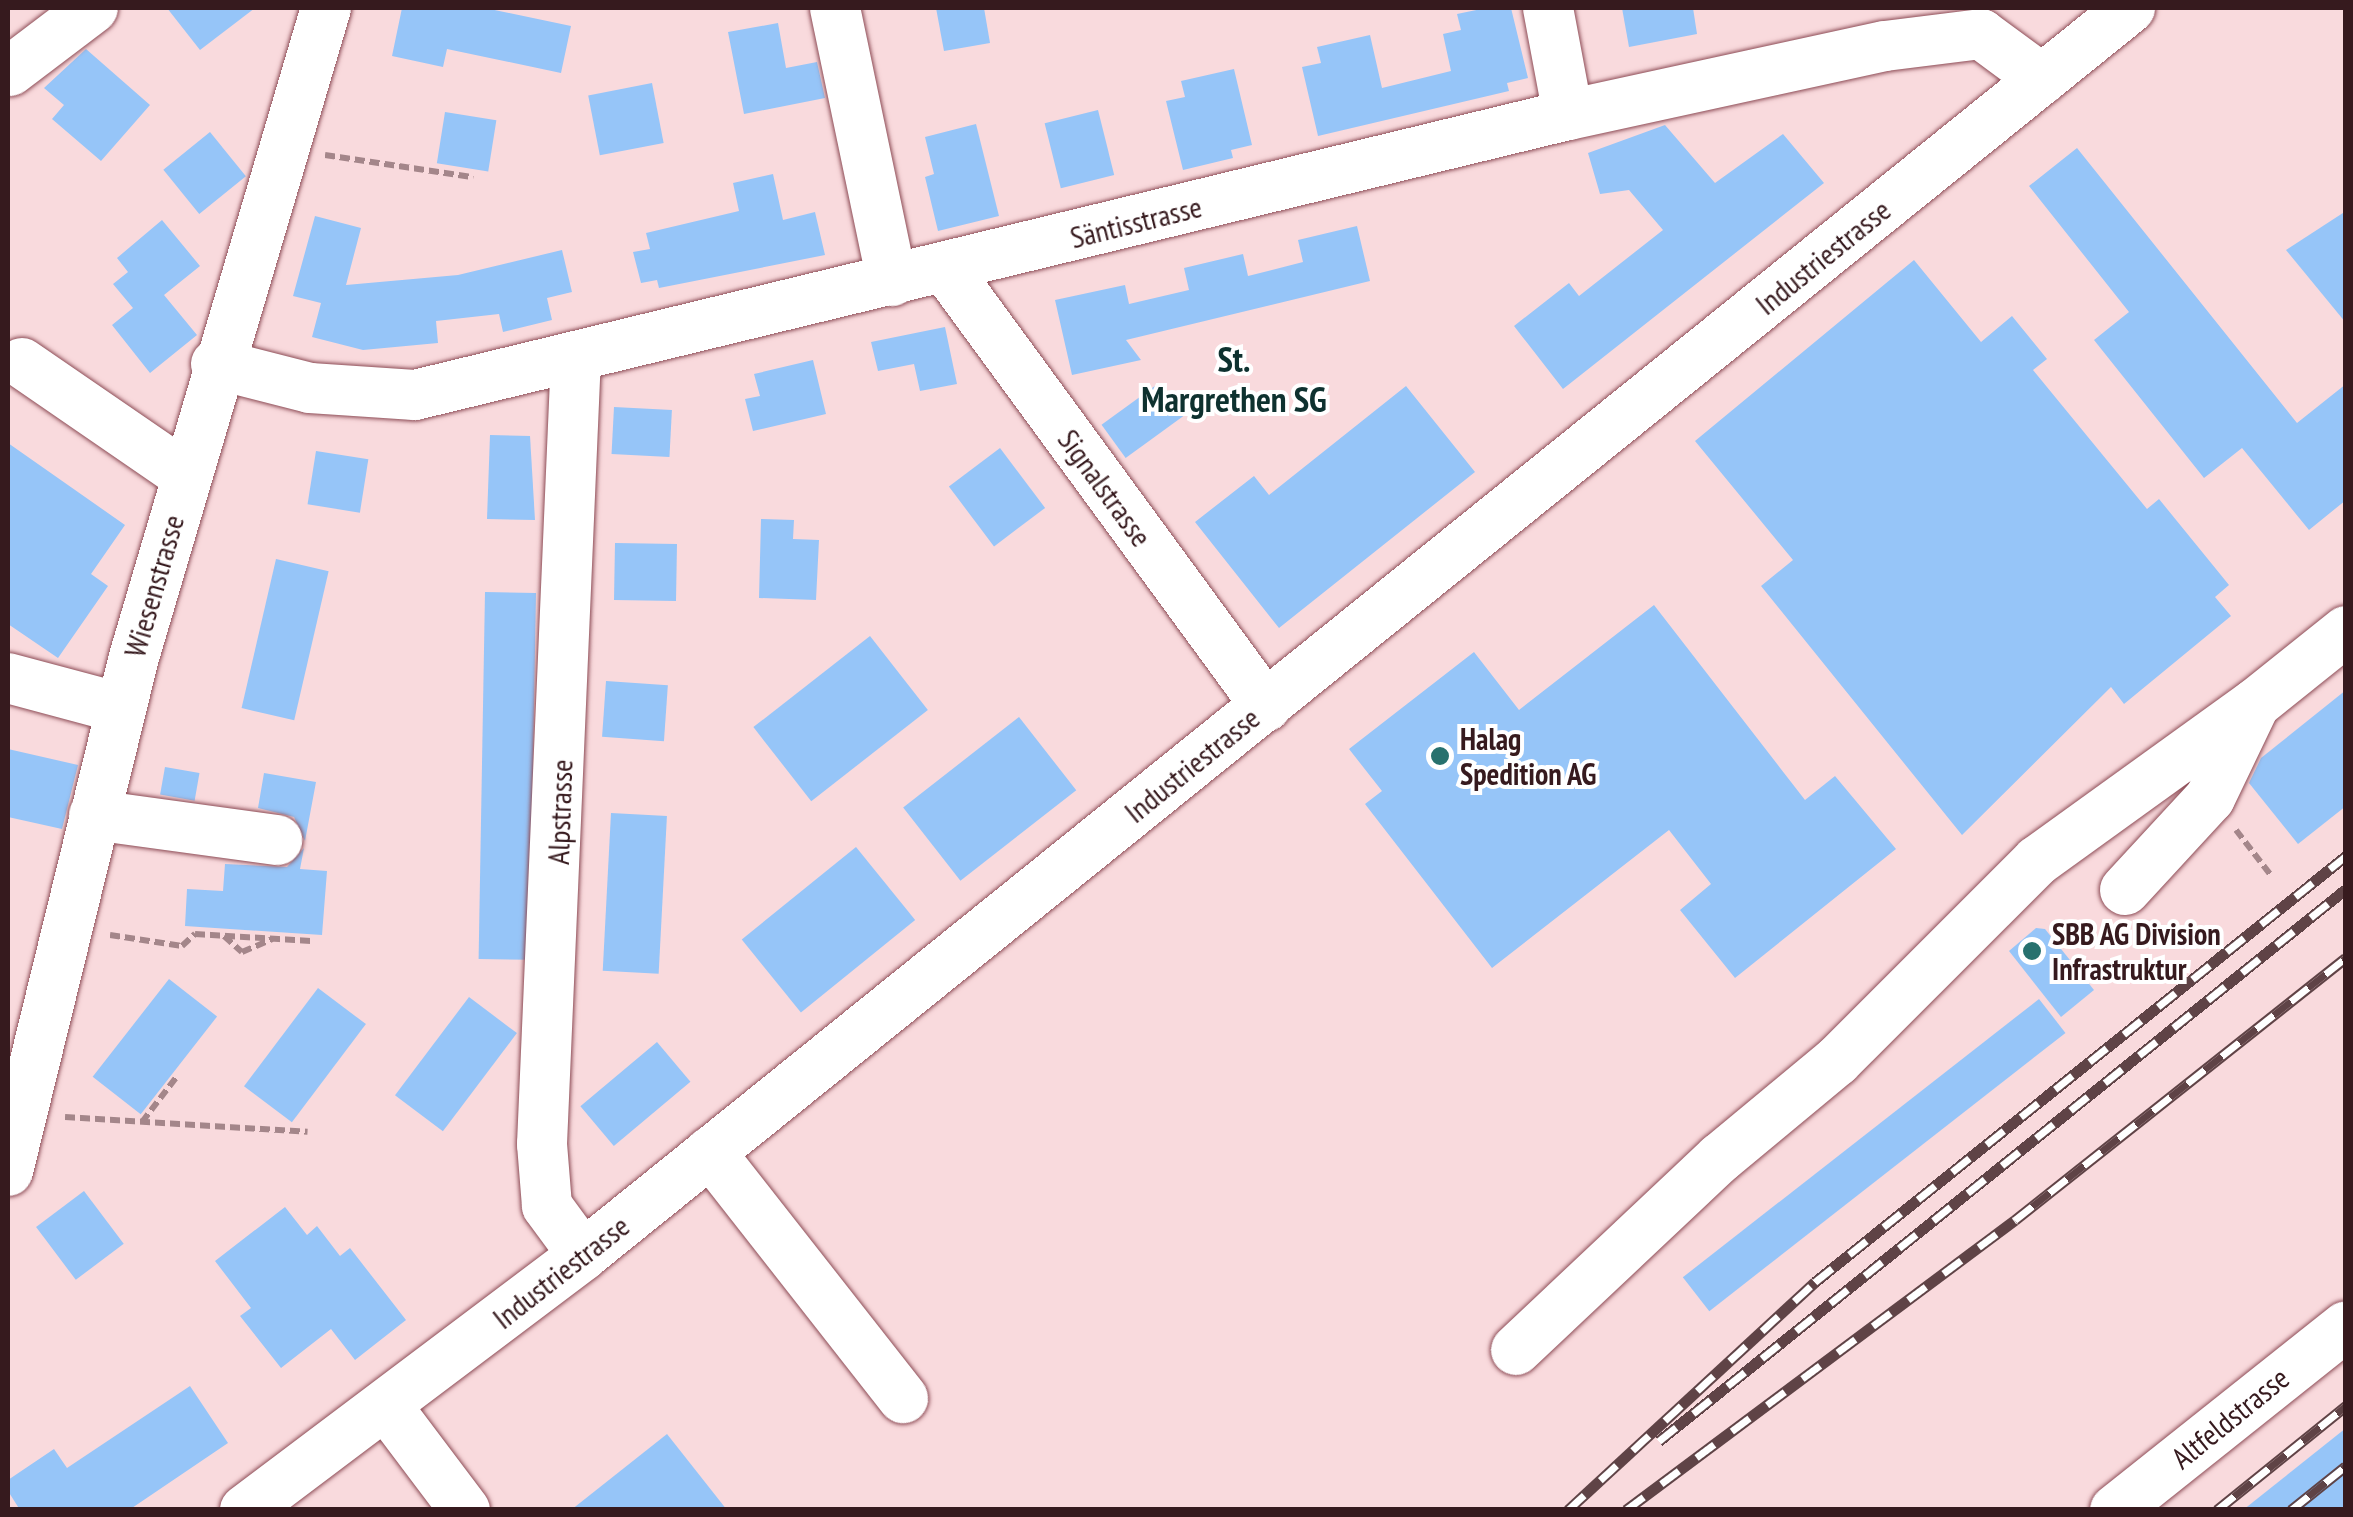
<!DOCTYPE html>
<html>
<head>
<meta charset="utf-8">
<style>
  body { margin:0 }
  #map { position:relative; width:2353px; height:1517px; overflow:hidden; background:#f9dadd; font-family:"PT Sans Narrow",sans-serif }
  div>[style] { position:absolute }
  .building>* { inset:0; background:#96c5f8; transform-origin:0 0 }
  .path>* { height:6px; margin-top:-3px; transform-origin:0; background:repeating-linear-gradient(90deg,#a4868a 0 10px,transparent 0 15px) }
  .roads { filter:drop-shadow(0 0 2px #8d4c56) drop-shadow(0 0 2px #8d4c56) }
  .minor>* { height:50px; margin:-25px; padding:0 25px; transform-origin:25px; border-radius:25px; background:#fff }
  .rail>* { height:11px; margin-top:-5.5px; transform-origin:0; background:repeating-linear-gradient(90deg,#fff 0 22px,#5f4346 0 44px); box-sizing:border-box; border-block:2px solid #5f4346 }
  .dots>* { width:28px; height:28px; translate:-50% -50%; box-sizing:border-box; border:5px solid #fff; border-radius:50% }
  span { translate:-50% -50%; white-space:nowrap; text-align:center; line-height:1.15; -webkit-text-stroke:8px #fff; paint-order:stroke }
  .street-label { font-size:30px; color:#361a1e }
  .poi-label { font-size:30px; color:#361a1e; font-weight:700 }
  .left { translate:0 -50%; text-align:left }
  .quarter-label { font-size:35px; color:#0e312f; font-weight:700 }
  .frame { position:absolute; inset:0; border:10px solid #361a1e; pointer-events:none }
</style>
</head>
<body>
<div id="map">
  <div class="building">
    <i style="clip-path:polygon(167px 8px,255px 8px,200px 50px)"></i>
    <i style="clip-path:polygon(402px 8px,485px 8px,571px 26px,561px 73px,447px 49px,443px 67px,392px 56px)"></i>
    <i style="clip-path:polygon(936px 8px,984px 8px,990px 43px,944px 51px)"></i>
    <i style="clip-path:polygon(1486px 8px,1511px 8px,1528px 78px,1507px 83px,1509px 91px,1318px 136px,1302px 67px,1321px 63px,1317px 47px,1370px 35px,1382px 88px,1451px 71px,1443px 34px,1461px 30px,1457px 14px)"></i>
    <i style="clip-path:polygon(1622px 8px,1693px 8px,1697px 34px,1629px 47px)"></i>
    <i style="clip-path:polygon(778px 23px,786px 68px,817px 62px,825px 98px,744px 114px,728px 32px)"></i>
    <i style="clip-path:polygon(86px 49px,150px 105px,101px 161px,52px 119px,64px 105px,44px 88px)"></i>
    <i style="clip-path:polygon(1234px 69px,1252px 145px,1231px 150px,1233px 158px,1183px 170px,1166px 101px,1185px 97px,1181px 81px)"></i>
    <i style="left:652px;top:83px;width:61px;height:65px;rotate:79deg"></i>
    <i style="left:1098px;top:110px;width:67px;height:55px;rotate:76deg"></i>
    <i style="left:445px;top:112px;width:52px;height:52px;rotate:9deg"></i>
    <i style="clip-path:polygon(976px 124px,999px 216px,938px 231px,925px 177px,934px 174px,925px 137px)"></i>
    <i style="clip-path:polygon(1665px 125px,1715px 183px,1783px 134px,1824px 183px,1563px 389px,1514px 326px,1569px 283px,1579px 296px,1663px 230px,1629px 190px,1600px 194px,1588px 153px)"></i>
    <i style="left:210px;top:132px;width:57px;height:60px;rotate:51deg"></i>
    <i style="clip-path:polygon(2077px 148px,2297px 423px,2346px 384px,2346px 500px,2309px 530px,2242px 448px,2204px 478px,2094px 340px,2129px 312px,2029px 186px)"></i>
    <i style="clip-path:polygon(773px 174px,783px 220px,815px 212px,825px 255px,659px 288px,657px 280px,641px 283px,633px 252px,650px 249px,646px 233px,739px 211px,733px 183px)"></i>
    <i style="clip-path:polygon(2346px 211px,2346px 323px,2286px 250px)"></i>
    <i style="clip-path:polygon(315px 216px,361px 228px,346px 285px,458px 275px,562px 250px,572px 292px,547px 298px,552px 320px,503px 332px,499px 314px,436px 321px,438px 343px,363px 350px,312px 337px,321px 303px,293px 296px)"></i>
    <i style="clip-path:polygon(162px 220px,200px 266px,164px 295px,197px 335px,150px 373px,112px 325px,133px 308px,113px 284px,128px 272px,117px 258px)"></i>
    <i style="clip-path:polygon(1357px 226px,1370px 281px,1126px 340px,1141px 360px,1072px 375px,1055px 300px,1125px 285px,1129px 304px,1189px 290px,1184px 268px,1243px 254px,1248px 276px,1303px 262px,1298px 240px)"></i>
    <i style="clip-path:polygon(1914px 260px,1981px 342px,2012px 316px,2047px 359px,2033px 370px,2147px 509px,2159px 499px,2229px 585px,2215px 597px,2231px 616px,2124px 704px,2111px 687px,1962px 835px,1761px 586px,1793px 560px,1695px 441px)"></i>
    <i style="clip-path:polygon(945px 327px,957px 384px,920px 391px,914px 364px,878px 371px,871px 342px)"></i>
    <i style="clip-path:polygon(813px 360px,826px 414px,753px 431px,745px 399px,760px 396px,754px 374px)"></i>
    <i style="left:1159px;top:383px;width:41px;height:71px;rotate:54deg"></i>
    <i style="clip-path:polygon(1406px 386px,1475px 472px,1279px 628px,1195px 522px,1254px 476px,1269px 495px)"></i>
    <i style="left:614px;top:407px;width:58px;height:47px;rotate:3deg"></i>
    <i style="clip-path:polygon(490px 435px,530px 436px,535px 520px,487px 519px)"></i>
    <i style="clip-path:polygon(8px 443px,125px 525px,91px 574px,108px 586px,58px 658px,8px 624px)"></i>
    <i style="left:1000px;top:448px;width:75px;height:64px;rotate:53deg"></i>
    <i style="left:316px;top:451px;width:53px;height:54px;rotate:9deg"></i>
    <i style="clip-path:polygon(761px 519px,794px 520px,793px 539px,819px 540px,816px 600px,759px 598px)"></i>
    <i style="left:615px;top:543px;width:62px;height:57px;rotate:1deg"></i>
    <i style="left:276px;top:559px;width:54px;height:153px;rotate:13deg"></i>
    <i style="left:485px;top:592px;width:51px;height:367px;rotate:1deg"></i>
    <i style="clip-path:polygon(1654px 605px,1805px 800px,1835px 776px,1896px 849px,1735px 978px,1680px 910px,1711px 884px,1669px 830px,1492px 968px,1365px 804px,1382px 791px,1349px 749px,1474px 652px,1519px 710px)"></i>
    <i style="left:870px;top:636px;width:94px;height:148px;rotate:52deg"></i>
    <i style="left:606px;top:681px;width:62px;height:56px;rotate:4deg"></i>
    <i style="clip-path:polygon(2346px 690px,2346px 806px,2298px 844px,2249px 783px,2261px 758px)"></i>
    <i style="left:1019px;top:717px;width:93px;height:147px;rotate:52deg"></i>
    <i style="clip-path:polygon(8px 749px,78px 765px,62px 829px,8px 817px)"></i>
    <i style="left:165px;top:767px;width:35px;height:28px;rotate:10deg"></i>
    <i style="clip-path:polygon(264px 773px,316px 782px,305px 841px,294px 817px,258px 808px)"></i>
    <i style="left:611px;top:813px;width:56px;height:158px;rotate:3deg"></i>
    <i style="left:856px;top:847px;width:94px;height:147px;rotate:51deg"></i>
    <i style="clip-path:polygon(304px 848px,300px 869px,327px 871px,322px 935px,185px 926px,187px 889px,223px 891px,225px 864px,287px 867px)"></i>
    <i style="clip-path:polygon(2036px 928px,2045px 929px,2094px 990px,2061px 1017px,2009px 951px)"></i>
    <i style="left:169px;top:979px;width:61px;height:124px;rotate:38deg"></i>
    <i style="left:318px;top:988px;width:60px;height:123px;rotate:37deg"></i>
    <i style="left:469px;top:997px;width:60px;height:123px;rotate:37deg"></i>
    <i style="left:2039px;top:999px;width:43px;height:452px;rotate:52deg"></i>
    <i style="left:657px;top:1042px;width:52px;height:100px;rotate:50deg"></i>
    <i style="left:84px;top:1191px;width:66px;height:60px;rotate:53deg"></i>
    <i style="clip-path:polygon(285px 1207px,307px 1235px,317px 1226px,340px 1256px,350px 1248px,406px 1320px,355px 1360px,331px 1329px,281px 1368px,240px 1316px,251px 1308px,215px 1261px)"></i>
    <i style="clip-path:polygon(190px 1386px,228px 1443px,129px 1510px,20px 1510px,8px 1491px,8px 1480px,54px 1449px,67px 1468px)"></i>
    <i style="clip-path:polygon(2346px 1428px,2346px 1510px,2243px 1510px)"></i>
    <i style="clip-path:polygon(667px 1434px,727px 1510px,571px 1510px)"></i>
  </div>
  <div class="path">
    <i style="left:325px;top:155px;width:150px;rotate:8.5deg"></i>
    <i style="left:2236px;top:830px;width:56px;rotate:52.3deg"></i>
    <i style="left:110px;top:935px;width:73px;rotate:8.7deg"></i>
    <i style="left:182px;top:946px;width:18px;rotate:-43deg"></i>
    <i style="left:195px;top:934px;width:116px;rotate:3.5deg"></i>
    <i style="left:224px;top:936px;width:24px;rotate:42deg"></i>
    <i style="left:242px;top:952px;width:33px;rotate:-23deg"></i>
    <i style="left:65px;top:1117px;width:243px;rotate:3.5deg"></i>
    <i style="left:142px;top:1122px;width:59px;rotate:-52.5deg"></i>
  </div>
  <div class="roads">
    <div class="minor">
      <i style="left:835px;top:8px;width:279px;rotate:78.2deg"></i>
      <i style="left:1548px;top:8px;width:109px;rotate:79.4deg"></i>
      <i style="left:10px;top:71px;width:104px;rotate:-37.2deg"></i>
      <i style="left:946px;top:269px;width:542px;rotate:53.79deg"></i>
      <i style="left:576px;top:356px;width:789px;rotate:92.47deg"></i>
      <i style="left:542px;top:1144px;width:62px;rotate:85.4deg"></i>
      <i style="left:547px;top:1206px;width:61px;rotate:53.7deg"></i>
      <i style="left:22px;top:363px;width:198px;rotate:34.5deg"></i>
      <i style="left:216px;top:364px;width:97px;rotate:14.3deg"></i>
      <i style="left:310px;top:388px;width:105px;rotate:3.8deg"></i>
      <i style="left:415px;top:395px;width:1187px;rotate:-13.65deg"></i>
      <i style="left:1568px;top:115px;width:324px;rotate:-12.3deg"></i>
      <i style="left:1885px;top:46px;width:97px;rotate:-7.1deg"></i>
      <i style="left:1981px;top:34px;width:76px;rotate:36.4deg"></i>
      <i style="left:8px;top:678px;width:116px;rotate:15deg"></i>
      <i style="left:94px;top:815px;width:185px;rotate:7.8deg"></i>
      <i style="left:2125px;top:890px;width:125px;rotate:-47.3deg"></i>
      <i style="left:2210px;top:798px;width:104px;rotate:-64.4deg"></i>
      <i style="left:2255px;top:704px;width:117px;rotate:-38.7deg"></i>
      <i style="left:710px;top:1152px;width:313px;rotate:51.9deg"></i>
      <i style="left:8px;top:1171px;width:529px;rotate:-76.23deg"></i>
      <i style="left:134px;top:657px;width:677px;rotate:-73.52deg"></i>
      <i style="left:1516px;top:1350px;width:280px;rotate:-43.3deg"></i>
      <i style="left:1720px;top:1158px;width:152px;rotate:-39.7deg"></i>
      <i style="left:1837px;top:1061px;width:283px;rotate:-45deg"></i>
      <i style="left:2037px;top:861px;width:269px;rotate:-35.8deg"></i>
      <i style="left:388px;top:1408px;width:128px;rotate:53deg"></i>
      <i style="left:245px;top:1510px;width:423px;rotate:-37deg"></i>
      <i style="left:583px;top:1255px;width:1987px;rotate:-38.87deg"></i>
      <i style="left:2115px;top:1510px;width:295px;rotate:-38.5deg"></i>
    </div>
  </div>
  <div class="rail">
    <i style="left:1659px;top:1441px;width:881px;rotate:-38.78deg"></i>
    <i style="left:1568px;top:1510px;width:336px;rotate:-42.7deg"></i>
    <i style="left:1815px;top:1282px;width:681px;rotate:-38.74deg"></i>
    <i style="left:1626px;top:1510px;width:485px;rotate:-36.7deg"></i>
    <i style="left:2015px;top:1220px;width:422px;rotate:-38.4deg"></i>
    <i style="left:2217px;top:1510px;width:166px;rotate:-38.9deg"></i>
    <i style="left:2291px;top:1510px;width:70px;rotate:-38.7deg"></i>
  </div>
  <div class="dots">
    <i style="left:1440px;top:756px;background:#27716e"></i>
    <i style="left:2032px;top:951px;background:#27716e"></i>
  </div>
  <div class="street-label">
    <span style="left:1136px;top:222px;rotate:-14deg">Säntisstrasse</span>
    <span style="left:1823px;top:257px;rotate:-39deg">Industriestrasse</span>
    <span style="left:1105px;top:488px;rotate:54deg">Signalstrasse</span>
    <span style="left:154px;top:586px;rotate:-74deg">Wiesenstrasse</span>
    <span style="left:1192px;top:765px;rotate:-39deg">Industriestrasse</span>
    <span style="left:560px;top:812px;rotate:-88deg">Alpstrasse</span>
    <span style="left:561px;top:1272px;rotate:-38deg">Industriestrasse</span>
    <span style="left:2230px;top:1418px;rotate:-39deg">Altfeldstrasse</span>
  </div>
  <div class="poi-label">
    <span class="left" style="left:1460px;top:756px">Halag<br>Spedition AG</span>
    <span class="left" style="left:2052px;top:951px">SBB AG Division<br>Infrastruktur</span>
  </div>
  <div class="quarter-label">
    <span style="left:1234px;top:379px">St.<br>Margrethen SG</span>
  </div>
  <div class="frame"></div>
</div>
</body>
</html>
